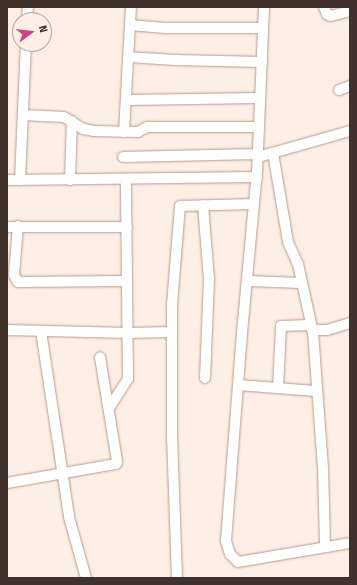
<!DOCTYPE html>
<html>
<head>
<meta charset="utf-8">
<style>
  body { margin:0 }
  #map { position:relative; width:357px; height:585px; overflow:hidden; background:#fdeee6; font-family:"Fira Sans Condensed",sans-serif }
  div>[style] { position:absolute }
  .roads { filter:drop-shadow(0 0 1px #bc9a87) drop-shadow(0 0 1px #bc9a87) }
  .minor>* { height:10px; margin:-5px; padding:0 5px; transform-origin:5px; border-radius:5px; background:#fff }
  span { translate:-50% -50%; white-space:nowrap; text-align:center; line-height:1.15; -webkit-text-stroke:4px #fdeee6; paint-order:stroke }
  .frame { position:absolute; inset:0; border:8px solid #40322a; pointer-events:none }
  .north { position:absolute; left:12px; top:12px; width:40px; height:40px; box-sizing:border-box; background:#fdeee6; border:1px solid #b1a39b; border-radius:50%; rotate:75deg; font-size:11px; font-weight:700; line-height:16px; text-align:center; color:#40322a }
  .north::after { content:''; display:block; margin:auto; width:14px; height:18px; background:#c84487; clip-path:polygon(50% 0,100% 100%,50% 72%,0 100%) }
</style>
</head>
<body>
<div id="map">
  <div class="roads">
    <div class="minor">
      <i style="left:264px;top:7px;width:164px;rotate:92.4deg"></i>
      <i style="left:257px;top:171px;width:163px;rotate:95.3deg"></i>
      <i style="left:242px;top:333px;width:209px;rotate:94.4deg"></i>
      <i style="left:226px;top:541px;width:14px;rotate:73deg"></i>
      <i style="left:230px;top:554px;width:11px;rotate:45deg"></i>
      <i style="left:238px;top:562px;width:114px;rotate:-9.6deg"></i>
      <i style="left:324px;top:7px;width:8px;rotate:67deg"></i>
      <i style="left:327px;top:14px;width:4px;rotate:27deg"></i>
      <i style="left:331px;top:16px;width:20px;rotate:-15deg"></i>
      <i style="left:27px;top:20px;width:13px;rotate:-86deg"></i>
      <i style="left:130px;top:25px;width:38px;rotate:5deg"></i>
      <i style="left:168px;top:28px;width:95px"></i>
      <i style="left:128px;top:57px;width:47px;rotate:3.7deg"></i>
      <i style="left:175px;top:60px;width:87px;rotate:1.3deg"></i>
      <i style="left:339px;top:90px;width:12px;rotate:-20deg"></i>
      <i style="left:126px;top:100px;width:134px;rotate:-0.9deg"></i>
      <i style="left:23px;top:115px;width:41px;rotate:2.8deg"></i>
      <i style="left:64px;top:117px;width:22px;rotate:32deg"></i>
      <i style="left:83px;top:129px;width:11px;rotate:10deg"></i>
      <i style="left:94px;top:131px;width:44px;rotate:1.3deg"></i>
      <i style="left:138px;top:132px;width:10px;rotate:-29deg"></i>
      <i style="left:147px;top:127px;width:112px"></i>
      <i style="left:124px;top:132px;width:125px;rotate:-86.8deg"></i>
      <i style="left:273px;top:153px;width:90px;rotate:80.4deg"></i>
      <i style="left:288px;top:242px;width:24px;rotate:66deg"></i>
      <i style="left:298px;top:264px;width:70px;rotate:77.6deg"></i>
      <i style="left:313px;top:332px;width:136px;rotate:85.8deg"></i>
      <i style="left:323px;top:468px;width:78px;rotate:88.5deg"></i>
      <i style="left:123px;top:157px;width:135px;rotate:-1.3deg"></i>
      <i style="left:258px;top:157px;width:96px;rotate:-15.8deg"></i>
      <i style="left:7px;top:180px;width:250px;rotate:-0.7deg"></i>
      <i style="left:20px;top:180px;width:136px;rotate:-87.5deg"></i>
      <i style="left:70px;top:180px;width:59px;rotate:-88.1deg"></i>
      <i style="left:203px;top:205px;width:74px;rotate:85.4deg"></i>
      <i style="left:209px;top:279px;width:99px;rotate:92.3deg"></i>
      <i style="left:18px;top:226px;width:49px;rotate:94.7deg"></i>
      <i style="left:14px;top:275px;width:8px;rotate:60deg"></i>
      <i style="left:18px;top:282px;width:109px;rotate:-0.5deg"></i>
      <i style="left:7px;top:227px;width:120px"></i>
      <i style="left:247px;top:281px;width:55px;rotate:2.1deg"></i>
      <i style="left:7px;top:330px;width:121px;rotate:1.4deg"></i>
      <i style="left:128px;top:333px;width:44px;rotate:-1.3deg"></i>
      <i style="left:312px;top:330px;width:15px"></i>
      <i style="left:327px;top:330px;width:24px;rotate:-17deg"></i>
      <i style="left:41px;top:331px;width:188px;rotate:81.4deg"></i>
      <i style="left:69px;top:517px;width:63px;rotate:74.4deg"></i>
      <i style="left:238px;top:385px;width:78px;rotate:4.4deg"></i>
      <i style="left:278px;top:388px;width:62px;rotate:-87.2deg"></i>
      <i style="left:281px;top:326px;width:30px;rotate:-2deg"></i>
      <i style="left:109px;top:408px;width:35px;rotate:-57deg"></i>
      <i style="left:128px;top:379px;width:200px;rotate:-90.6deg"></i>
      <i style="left:7px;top:483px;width:111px;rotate:-9.9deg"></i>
      <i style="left:116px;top:464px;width:3px;rotate:-72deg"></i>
      <i style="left:117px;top:461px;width:105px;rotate:-99.3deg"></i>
      <i style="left:177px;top:578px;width:140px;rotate:-92deg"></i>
      <i style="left:172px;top:438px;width:133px;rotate:-90deg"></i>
      <i style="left:172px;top:305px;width:99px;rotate:-85.4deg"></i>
      <i style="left:180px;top:206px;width:74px;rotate:-1.5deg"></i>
    </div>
  </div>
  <div class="frame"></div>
  <div class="north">N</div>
</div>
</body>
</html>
